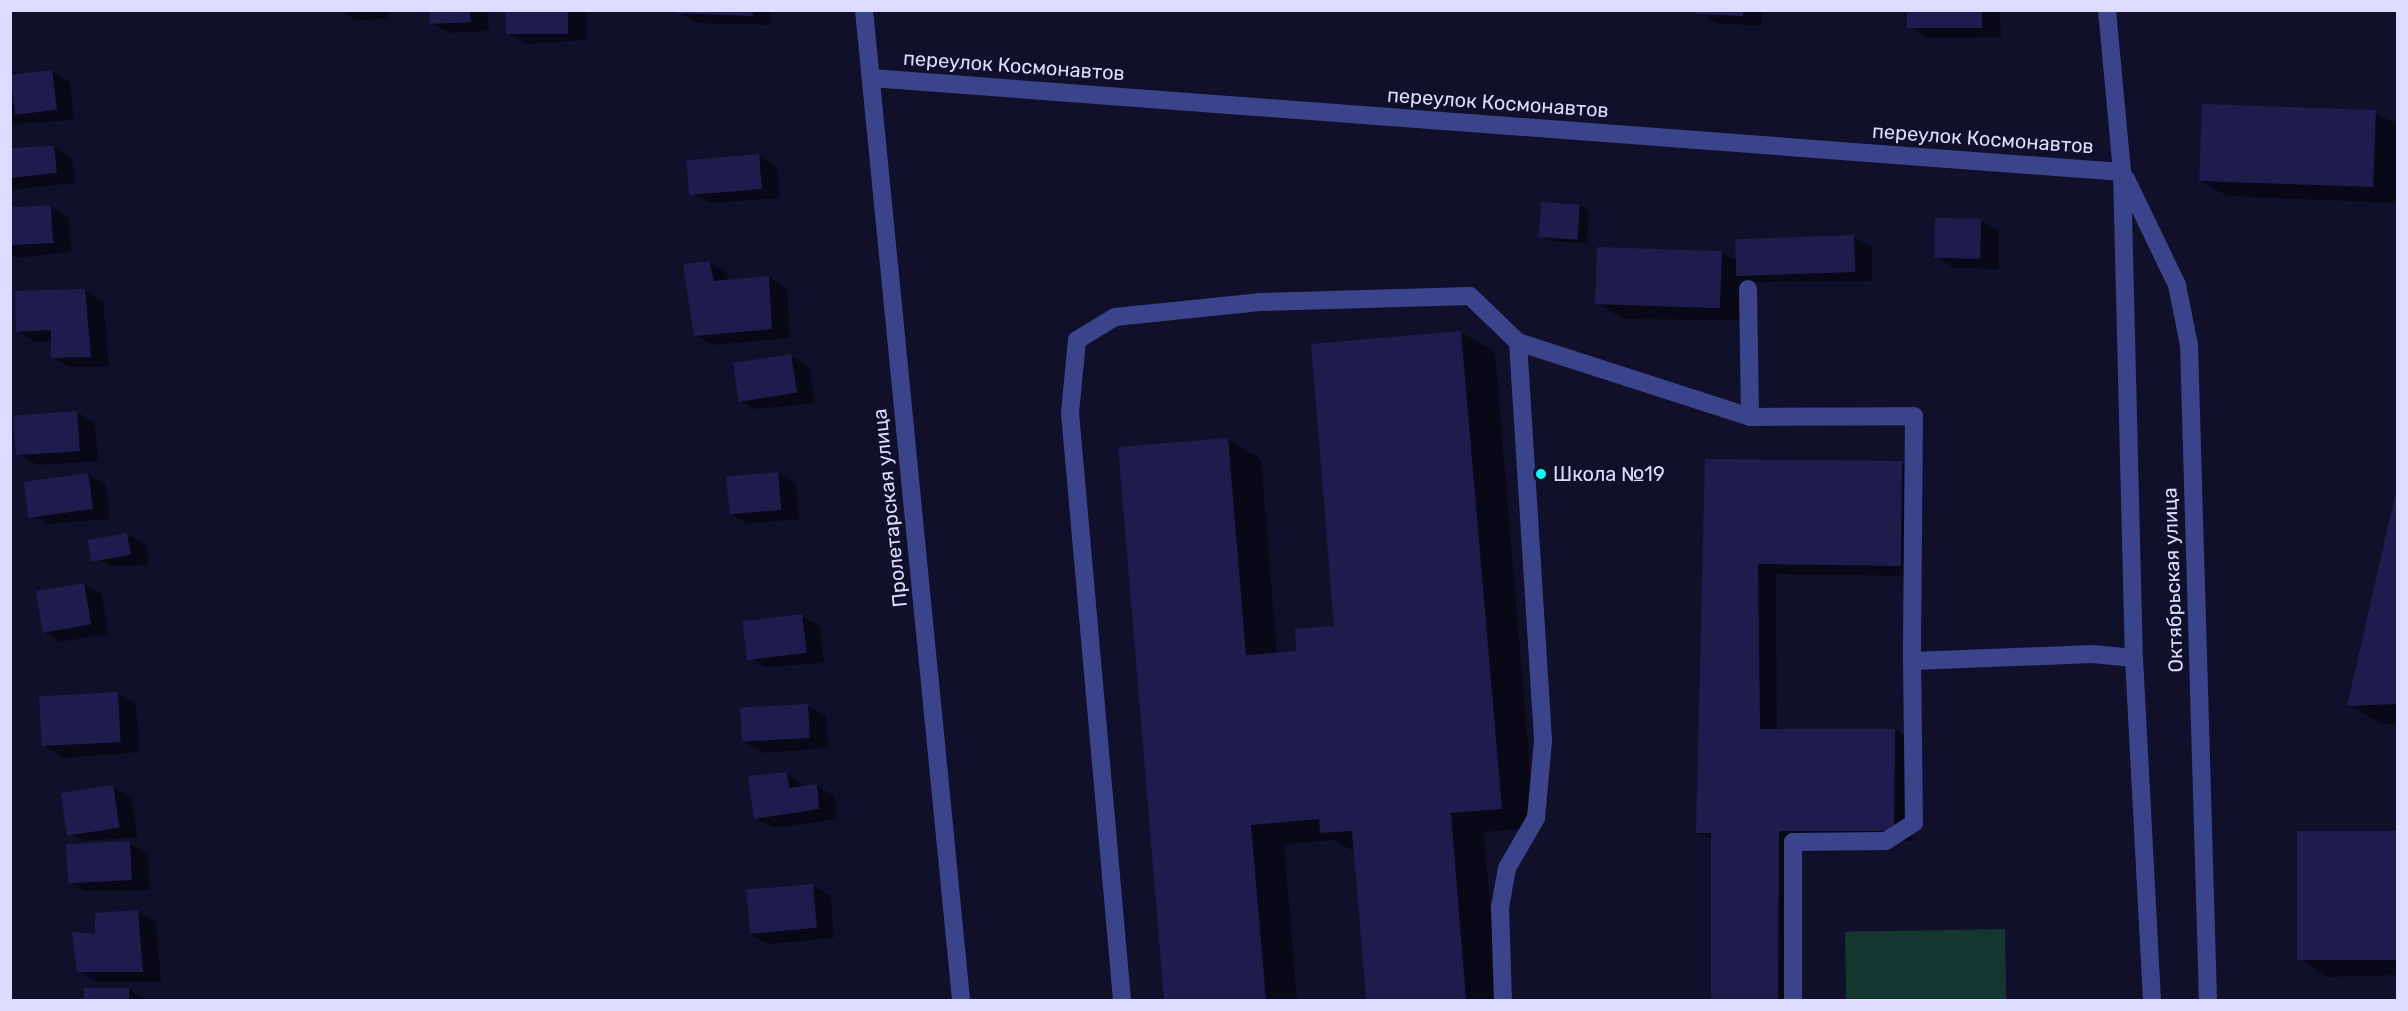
<!DOCTYPE html>
<html>
<head>
<meta charset="utf-8">
<style>
  body { margin:0 }
  #map { position:relative; width:2408px; height:1011px; overflow:hidden; background:#11102b; font-family:Rubik,sans-serif }
  div>[style] { position:absolute }
  .green>* { inset:0; background:#13362f; transform-origin:0 0 }
  .shadow>* { inset:0; background:#0007 }
  .building>* { inset:0; background:#1f1c4d; transform-origin:0 0 }
  .minor>* { height:18px; margin:-9px; padding:0 9px; transform-origin:9px; border-radius:9px; background:#3b448b }
  .dots>* { width:16px; height:16px; translate:-50% -50%; box-sizing:border-box; border:3px solid #11102b; border-radius:50% }
  span { translate:-50% -50%; white-space:nowrap; text-align:center; line-height:1.15; -webkit-text-stroke:4.5px #11102b; paint-order:stroke }
  .street-label { font-size:20px; color:#dbdcff }
  .poi-label { font-size:20px; color:#dbdcff }
  .left { translate:0 -50%; text-align:left }
  .frame { position:absolute; inset:0; border:12px solid #dbdcff; pointer-events:none }
</style>
</head>
<body>
<div id="map">
  <div class="green">
    <i style="left:2005px;top:929px;width:71px;height:160px;rotate:89deg"></i>
  </div>
  <div class="shadow">
    <i style="clip-path:polygon(340px 10px,388px 10px,388px 19px,356px 20px)"></i>
    <i style="clip-path:polygon(431px 10px,487px 10px,489px 31px,450px 33px,431px 23px)"></i>
    <i style="clip-path:polygon(508px 10px,586px 10px,586px 40px,526px 44px,508px 33px)"></i>
    <i style="clip-path:polygon(676px 10px,770px 10px,770px 25px,695px 23px)"></i>
    <i style="clip-path:polygon(1698px 10px,1762px 10px,1761px 26px,1716px 23px)"></i>
    <i style="clip-path:polygon(1908px 10px,2000px 10px,2001px 37px,1927px 38px,1909px 27px)"></i>
    <i style="clip-path:polygon(52px 72px,70px 82px,74px 120px,10px 124px,10px 74px)"></i>
    <i style="clip-path:polygon(2376px 113px,2398px 125px,2398px 203px,2227px 196px,2201px 181px)"></i>
    <i style="clip-path:polygon(54px 147px,72px 158px,75px 183px,10px 190px,10px 149px)"></i>
    <i style="clip-path:polygon(759px 155px,777px 166px,780px 198px,710px 203px,692px 193px)"></i>
    <i style="clip-path:polygon(1580px 206px,1589px 211px,1587px 243px,1549px 241px,1540px 236px)"></i>
    <i style="clip-path:polygon(51px 207px,69px 218px,71px 252px,17px 258px,10px 255px,10px 210px)"></i>
    <i style="clip-path:polygon(1981px 221px,1999px 231px,1999px 269px,1954px 268px,1936px 257px)"></i>
    <i style="clip-path:polygon(1853px 237px,1872px 247px,1872px 281px,1755px 282px,1748px 278px,1747px 320px,1623px 319px,1597px 303px,1721px 252px,1737px 261px)"></i>
    <i style="clip-path:polygon(709px 262px,727px 273px,729px 281px,769px 277px,787px 288px,790px 338px,713px 345px,695px 335px)"></i>
    <i style="clip-path:polygon(85px 290px,103px 301px,109px 366px,71px 367px,52px 357px,52px 341px,36px 342px,17px 331px)"></i>
    <i style="clip-path:polygon(1461px 332px,1495px 352px,1535px 828px,1484px 832px,1498px 1000px,1368px 1000px,1355px 852px,1334px 840px,1284px 844px,1297px 1000px,1166px 1000px,1120px 449px,1228px 440px,1261px 459px,1277px 654px,1298px 652px,1335px 627px)"></i>
    <i style="clip-path:polygon(791px 356px,809px 366px,815px 403px,754px 409px,736px 398px)"></i>
    <i style="clip-path:polygon(77px 412px,95px 423px,98px 461px,38px 465px,20px 455px)"></i>
    <i style="clip-path:polygon(1707px 461px,1902px 463px,1920px 473px,1919px 576px,1776px 574px,1777px 730px,1895px 730px,1913px 741px,1912px 841px,1797px 841px,1796px 1000px,1712px 1000px,1713px 841px,1698px 832px)"></i>
    <i style="clip-path:polygon(778px 473px,796px 484px,799px 519px,747px 524px,729px 513px,728px 476px)"></i>
    <i style="clip-path:polygon(88px 474px,106px 485px,110px 519px,48px 524px,30px 513px)"></i>
    <i style="clip-path:polygon(2398px 490px,2398px 724px,2382px 724px,2349px 705px)"></i>
    <i style="clip-path:polygon(127px 534px,146px 545px,149px 565px,110px 566px,91px 556px)"></i>
    <i style="clip-path:polygon(84px 584px,102px 595px,108px 634px,60px 642px,42px 631px)"></i>
    <i style="clip-path:polygon(801px 616px,820px 626px,824px 663px,765px 667px,747px 656px)"></i>
    <i style="clip-path:polygon(117px 693px,136px 704px,139px 752px,64px 758px,46px 747px)"></i>
    <i style="clip-path:polygon(808px 706px,826px 716px,828px 748px,763px 753px,745px 743px)"></i>
    <i style="clip-path:polygon(787px 774px,806px 787px,817px 786px,835px 796px,837px 819px,774px 828px,756px 818px)"></i>
    <i style="clip-path:polygon(113px 787px,131px 798px,138px 837px,84px 841px,65px 831px)"></i>
    <i style="clip-path:polygon(2398px 833px,2398px 975px,2328px 977px,2302px 961px)"></i>
    <i style="clip-path:polygon(130px 843px,148px 853px,150px 890px,85px 891px,67px 880px)"></i>
    <i style="clip-path:polygon(813px 886px,831px 896px,834px 938px,768px 944px,749px 934px)"></i>
    <i style="clip-path:polygon(138px 912px,156px 922px,161px 982px,97px 982px,79px 971px,97px 935px)"></i>
    <i style="clip-path:polygon(85px 990px,129px 990px,147px 1000px,84px 1000px)"></i>
  </div>
  <div class="building">
    <i style="clip-path:polygon(429px 10px,470px 10px,471px 22px,430px 24px)"></i>
    <i style="left:506px;top:10px;width:62px;height:24px"></i>
    <i style="clip-path:polygon(675px 10px,752px 10px,753px 16px,675px 13px)"></i>
    <i style="clip-path:polygon(1697px 10px,1743px 10px,1743px 16px,1696px 14px)"></i>
    <i style="left:1907px;top:10px;width:75px;height:18px"></i>
    <i style="left:52px;top:70px;width:40px;height:42px;rotate:83deg"></i>
    <i style="left:2202px;top:104px;width:174px;height:77px;rotate:2deg"></i>
    <i style="clip-path:polygon(54px 146px,57px 173px,10px 178px,10px 148px)"></i>
    <i style="left:759px;top:154px;width:35px;height:73px;rotate:85deg"></i>
    <i style="left:1541px;top:202px;width:39px;height:35px;rotate:4deg"></i>
    <i style="left:51px;top:205px;width:38px;height:41px;rotate:87deg"></i>
    <i style="left:1935px;top:218px;width:46px;height:40px;rotate:1deg"></i>
    <i style="left:1854px;top:235px;width:37px;height:119px;rotate:88deg"></i>
    <i style="left:1597px;top:247px;width:125px;height:57px;rotate:2deg"></i>
    <i style="clip-path:polygon(709px 261px,714px 281px,769px 276px,772px 329px,694px 336px,683px 264px)"></i>
    <i style="clip-path:polygon(85px 289px,91px 357px,51px 358px,51px 330px,16px 332px,15px 291px)"></i>
    <i style="clip-path:polygon(1461px 331px,1502px 809px,1451px 813px,1466px 1000px,1366px 1000px,1352px 831px,1320px 833px,1319px 819px,1251px 825px,1266px 1000px,1164px 1000px,1118px 447px,1228px 438px,1246px 655px,1296px 651px,1295px 629px,1334px 626px,1311px 344px)"></i>
    <i style="left:791px;top:354px;width:39px;height:59px;rotate:81deg"></i>
    <i style="left:77px;top:411px;width:40px;height:64px;rotate:86deg"></i>
    <i style="clip-path:polygon(1705px 459px,1902px 461px,1901px 566px,1758px 564px,1760px 729px,1895px 729px,1894px 831px,1779px 831px,1778px 1000px,1711px 1000px,1711px 833px,1696px 833px)"></i>
    <i style="left:778px;top:472px;width:38px;height:52px;rotate:85deg"></i>
    <i style="left:88px;top:473px;width:36px;height:65px;rotate:82deg"></i>
    <i style="clip-path:polygon(2397px 487px,2398px 704px,2347px 706px)"></i>
    <i style="left:127px;top:533px;width:22px;height:40px;rotate:80deg"></i>
    <i style="left:84px;top:583px;width:42px;height:49px;rotate:80deg"></i>
    <i style="left:802px;top:614px;width:39px;height:60px;rotate:83deg"></i>
    <i style="left:118px;top:692px;width:50px;height:79px;rotate:87deg"></i>
    <i style="left:808px;top:704px;width:34px;height:68px;rotate:87deg"></i>
    <i style="clip-path:polygon(787px 772px,789px 788px,817px 784px,819px 809px,754px 819px,748px 776px)"></i>
    <i style="left:113px;top:785px;width:43px;height:53px;rotate:81deg"></i>
    <i style="left:2398px;top:831px;width:129px;height:101px;rotate:90deg"></i>
    <i style="left:130px;top:841px;width:39px;height:64px;rotate:87deg"></i>
    <i style="left:813px;top:884px;width:44px;height:67px;rotate:85deg"></i>
    <i style="clip-path:polygon(138px 910px,143px 972px,77px 972px,72px 932px,95px 934px,95px 913px)"></i>
    <i style="left:129px;top:988px;width:12px;height:45px;rotate:90deg"></i>
  </div>
  <div class="minor">
    <i style="left:864px;top:10px;width:995px;rotate:84.4deg"></i>
    <i style="left:2107px;top:10px;width:163px;rotate:84.7deg"></i>
    <i style="left:2122px;top:172px;width:486px;rotate:88.6deg"></i>
    <i style="left:2134px;top:658px;width:342px;rotate:87deg"></i>
    <i style="left:871px;top:78px;width:1255px;rotate:4.3deg"></i>
    <i style="left:2126px;top:179px;width:118px;rotate:64.3deg"></i>
    <i style="left:2177px;top:285px;width:61px;rotate:78.7deg"></i>
    <i style="left:2189px;top:345px;width:655px;rotate:88.34deg"></i>
    <i style="left:1748px;top:289px;width:128px;rotate:89.1deg"></i>
    <i style="left:1750px;top:417px;width:164px;rotate:-0.3deg"></i>
    <i style="left:1914px;top:416px;width:245px;rotate:90.5deg"></i>
    <i style="left:1912px;top:661px;width:180px;rotate:-2.2deg"></i>
    <i style="left:2092px;top:654px;width:42px;rotate:5.4deg"></i>
    <i style="left:1518px;top:342px;width:244px;rotate:17.9deg"></i>
    <i style="left:1122px;top:1000px;width:589px;rotate:-95.06deg"></i>
    <i style="left:1070px;top:413px;width:73px;rotate:-84.5deg"></i>
    <i style="left:1077px;top:340px;width:44px;rotate:-31.2deg"></i>
    <i style="left:1115px;top:317px;width:145px;rotate:-5.9deg"></i>
    <i style="left:1259px;top:302px;width:211px;rotate:-1.6deg"></i>
    <i style="left:1470px;top:296px;width:66px;rotate:43.8deg"></i>
    <i style="left:1518px;top:342px;width:400px;rotate:86.4deg"></i>
    <i style="left:1543px;top:741px;width:77px;rotate:95.2deg"></i>
    <i style="left:1536px;top:818px;width:58px;rotate:120.1deg"></i>
    <i style="left:1507px;top:868px;width:40px;rotate:100deg"></i>
    <i style="left:1500px;top:907px;width:93px;rotate:88.2deg"></i>
    <i style="left:1793px;top:1000px;width:158px;rotate:-90deg"></i>
    <i style="left:1793px;top:842px;width:93px;rotate:-0.6deg"></i>
    <i style="left:1886px;top:841px;width:33px;rotate:-33deg"></i>
    <i style="left:1914px;top:823px;width:162px;rotate:-90.7deg"></i>
  </div>
  <div class="dots">
    <i style="left:1541px;top:474px;background:#07fff2"></i>
  </div>
  <div class="street-label">
    <span style="left:1014px;top:66px;rotate:4deg">переулок Космонавтов</span>
    <span style="left:1498px;top:103px;rotate:4deg">переулок Космонавтов</span>
    <span style="left:1983px;top:139px;rotate:4deg">переулок Космонавтов</span>
    <span style="left:890px;top:508px;rotate:-96deg">Пролетарская улица</span>
    <span style="left:2173px;top:580px;rotate:-92deg">Октябрьская улица</span>
  </div>
  <div class="poi-label">
    <span class="left" style="left:1553px;top:474px">Школа №19</span>
  </div>
  <div class="frame"></div>
</div>
</body>
</html>
